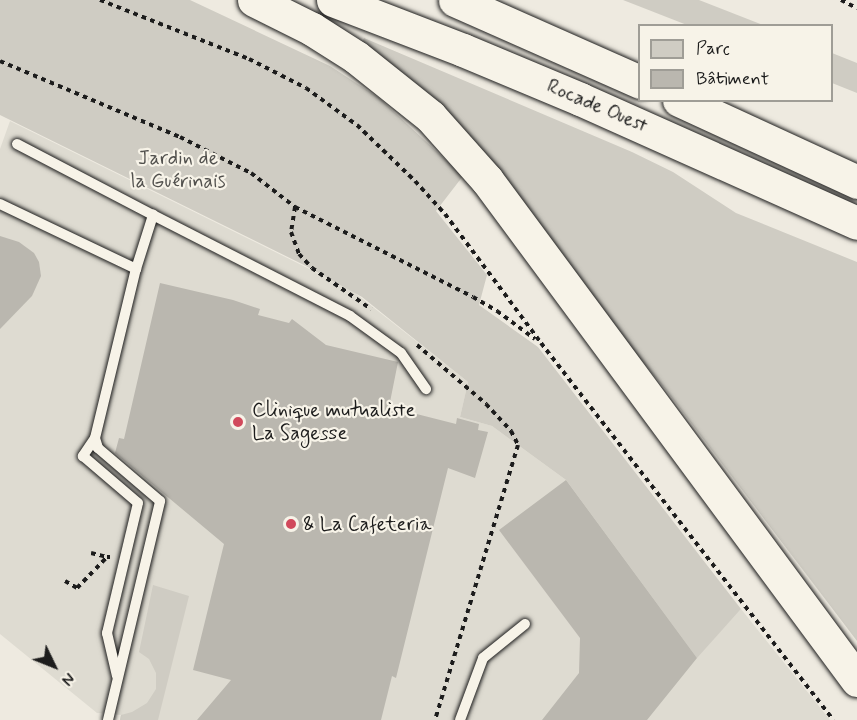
<!DOCTYPE html>
<html>
<head>
<meta charset="utf-8">
<style>
  body { margin:0 }
  #map { position:relative; width:857px; height:720px; overflow:hidden; background:#eeeae0; font-family:Mynerve,sans-serif }
  div>[style] { position:absolute }
  .built>* { inset:0; background:#dedbd1 }
  .green>* { inset:0; background:#cfccc3 }
  .building>* { inset:0; background:#bab7af }
  .path>* { height:4px; margin-top:-2px; transform-origin:0; background:repeating-linear-gradient(90deg,#1c1c1c 0 4.5px,transparent 0 9px) }
  .roads { filter:drop-shadow(0 0 2px #1c1c1c) drop-shadow(0 0 2px #1c1c1c) }
  .lane>* { height:10px; margin:-5px; padding:0 5px; transform-origin:5px; border-radius:5px; background:#f7f3e8 }
  .highway>* { height:33px; margin:-16.5px; padding:0 16.5px; transform-origin:16.5px; border-radius:16.5px; background:#f7f3e8 }
  .dots>* { width:16px; height:16px; translate:-50% -50%; box-sizing:border-box; border:3px solid #f7f3e8; border-radius:50% }
  span { translate:-50% -50%; white-space:nowrap; text-align:center; line-height:1.15; -webkit-text-stroke:4.5px #f7f3e8; paint-order:stroke }
  .street-label { font-size:20px; color:#1c1c1c }
  .park-label { font-size:20px; color:#52514e }
  .poi-label { font-size:20px; color:#1c1c1c }
  .left { translate:0 -50%; text-align:left }
  .legend { position:absolute; left:638px; top:24px; width:195px; height:78px; box-sizing:border-box; background:#f7f3e8; border:2px solid #9f9d96; margin:0; padding:8px 10px; list-style:none; font-size:18px; color:#1c1c1c }
  .legend li { display:flex; align-items:center; gap:12px; height:30px }
  .legend b { width:30px; border:2px solid #9f9d96 }
  .north { position:absolute; left:24px; top:636px; width:60px; height:60px; -webkit-text-stroke:4px #f7f3e8; paint-order:stroke; rotate:133deg; font-size:16px; font-weight:700; line-height:24px; text-align:center; color:#1c1c1c }
  .north::after { content:''; display:block; margin:auto; width:21px; height:27px; background:#1c1c1c; clip-path:polygon(50% 0,100% 100%,50% 72%,0 100%) }
</style>
</head>
<body>
<div id="map">
  <div class="built">
    <i style="clip-path:polygon(10px 121px,350px 289px,468px 382px,460px 417px,492px 426px,566px 480px,697px 657px,741px 609px,830px 720px,120px 720px,121px 715px,97px 713px,0 634px,0 149px)"></i>
  </div>
  <div class="green">
    <i style="clip-path:polygon(0 0,190px 0,330px 66px,379px 98px,463px 176px,436px 211px,487px 275px,479px 305px,538px 347px,741px 609px,697px 658px,566px 480px,492px 426px,460px 417px,468px 382px,362px 297px,304px 265px,0 115px)"></i>
    <i style="clip-path:polygon(623px 0,699px 0,763px 25px,687px 25px)"></i>
    <i style="clip-path:polygon(364px 38px,632px 152px,673px 172px,736px 213px,857px 262px,857px 641px,666px 390px,461px 142px,359px 49px)"></i>
    <i style="clip-path:polygon(832px 53px,857px 63px,857px 93px,832px 83px)"></i>
    <i style="clip-path:polygon(153px 585px,189px 596px,158px 720px,120px 720px,121px 715px,132px 712px,147px 703px,156px 689px,156px 673px,149px 659px,139px 652px)"></i>
  </div>
  <div class="building">
    <i style="clip-path:polygon(0 236px,19px 242px,34px 253px,39px 262px,41px 276px,32px 296px,0 329px)"></i>
    <i style="clip-path:polygon(160px 283px,233px 300px,260px 309px,258px 315px,289px 323px,292px 319px,326px 345px,398px 362px,389px 407px,456px 424px,457px 418px,479px 424px,478px 430px,488px 432px,475px 478px,448px 468px,396px 678px,392px 676px,381px 720px,197px 720px,231px 680px,193px 670px,224px 544px,115px 453px,119px 438px,124px 439px)"></i>
    <i style="clip-path:polygon(566px 480px,697px 658px,647px 720px,542px 720px,579px 673px,580px 638px,499px 530px)"></i>
  </div>
  <div class="path">
    <i style="left:100px;top:0;width:160px;rotate:21.6deg"></i>
    <i style="left:249px;top:59px;width:64px;rotate:27deg"></i>
    <i style="left:306px;top:88px;width:63px;rotate:36deg"></i>
    <i style="left:357px;top:125px;width:81px;rotate:44deg"></i>
    <i style="left:415px;top:181px;width:45px;rotate:47.7deg"></i>
    <i style="left:445px;top:214px;width:161px;rotate:53.3deg"></i>
    <i style="left:541px;top:343px;width:477px;rotate:52.2deg"></i>
    <i style="left:841px;top:0;width:18px;rotate:27deg"></i>
    <i style="left:0;top:61px;width:195px;rotate:22.9deg"></i>
    <i style="left:180px;top:137px;width:80px;rotate:26.9deg"></i>
    <i style="left:251px;top:173px;width:56px;rotate:37.7deg"></i>
    <i style="left:295px;top:207px;width:199px;rotate:26.8deg"></i>
    <i style="left:473px;top:297px;width:28px;rotate:30deg"></i>
    <i style="left:497px;top:311px;width:47px;rotate:36.4deg"></i>
    <i style="left:295px;top:207px;width:25px;rotate:99deg"></i>
    <i style="left:291px;top:232px;width:23px;rotate:70deg"></i>
    <i style="left:299px;top:254px;width:19px;rotate:47deg"></i>
    <i style="left:312px;top:268px;width:72px;rotate:34.8deg"></i>
    <i style="left:417px;top:345px;width:91px;rotate:40.5deg"></i>
    <i style="left:486px;top:404px;width:37px;rotate:47deg"></i>
    <i style="left:511px;top:431px;width:16px;rotate:63deg"></i>
    <i style="left:518px;top:445px;width:287px;rotate:106.8deg"></i>
    <i style="left:91px;top:553px;width:16px;rotate:14deg"></i>
    <i style="left:65px;top:581px;width:14px;rotate:30deg"></i>
    <i style="left:77px;top:588px;width:43px;rotate:-45.9deg"></i>
    <i style="left:107px;top:557px;width:3px"></i>
  </div>
  <div class="roads">
    <div class="lane">
      <i style="left:17px;top:144px;width:153px;rotate:27.6deg"></i>
      <i style="left:0;top:204px;width:151px;rotate:25.5deg"></i>
      <i style="left:95px;top:438px;width:174px;rotate:-76.4deg"></i>
      <i style="left:136px;top:269px;width:57px;rotate:-72.5deg"></i>
      <i style="left:153px;top:215px;width:221px;rotate:27.1deg"></i>
      <i style="left:350px;top:316px;width:63px;rotate:36deg"></i>
      <i style="left:401px;top:353px;width:44px;rotate:55.2deg"></i>
      <i style="left:108px;top:720px;width:225px;rotate:-76.6deg"></i>
      <i style="left:160px;top:501px;width:82px;rotate:-139.5deg"></i>
      <i style="left:98px;top:448px;width:10px;rotate:-107deg"></i>
      <i style="left:95px;top:438px;width:22px;rotate:124deg"></i>
      <i style="left:83px;top:456px;width:72px;rotate:40.5deg"></i>
      <i style="left:138px;top:503px;width:134px;rotate:103.4deg"></i>
      <i style="left:107px;top:633px;width:44px;rotate:76.9deg"></i>
      <i style="left:460px;top:720px;width:66px;rotate:-69.6deg"></i>
      <i style="left:483px;top:658px;width:54px;rotate:-39deg"></i>
    </div>
    <div class="highway">
      <i style="left:254px;top:0;width:65px;rotate:26.6deg"></i>
      <i style="left:312px;top:29px;width:52px;rotate:32.5deg"></i>
      <i style="left:356px;top:57px;width:95px;rotate:38.6deg"></i>
      <i style="left:430px;top:116px;width:86px;rotate:48.3deg"></i>
      <i style="left:487px;top:180px;width:622px;rotate:53.5deg"></i>
      <i style="left:333px;top:0;width:139px;rotate:21deg"></i>
      <i style="left:463px;top:50px;width:127px;rotate:22.7deg"></i>
      <i style="left:580px;top:99px;width:303px;rotate:24.1deg"></i>
      <i style="left:455px;top:0;width:202px;rotate:23.9deg"></i>
      <i style="left:679px;top:100px;width:196px;rotate:24.7deg"></i>
    </div>
  </div>
  <div class="dots">
    <i style="left:238px;top:422px;background:#d1495b"></i>
    <i style="left:291px;top:524px;background:#d1495b"></i>
  </div>
  <div class="street-label">
    <span style="left:597px;top:106px;rotate:23deg">Rocade Ouest</span>
  </div>
  <div class="park-label">
    <span style="left:178px;top:170px">Jardin de<br>la Guérinais</span>
  </div>
  <div class="poi-label">
    <span class="left" style="left:252px;top:422px">Clinique mutualiste<br>La Sagesse</span>
    <span class="left" style="left:303px;top:524px">&amp; La Cafeteria</span>
  </div>
  <ul class="legend">
  <li><b style="height:16px;background:#cfccc3"></b>Parc</li>
  <li><b style="height:16px;background:#bab7af"></b>Bâtiment</li>
  </ul>
  <div class="north">N</div>
</div>
</body>
</html>
